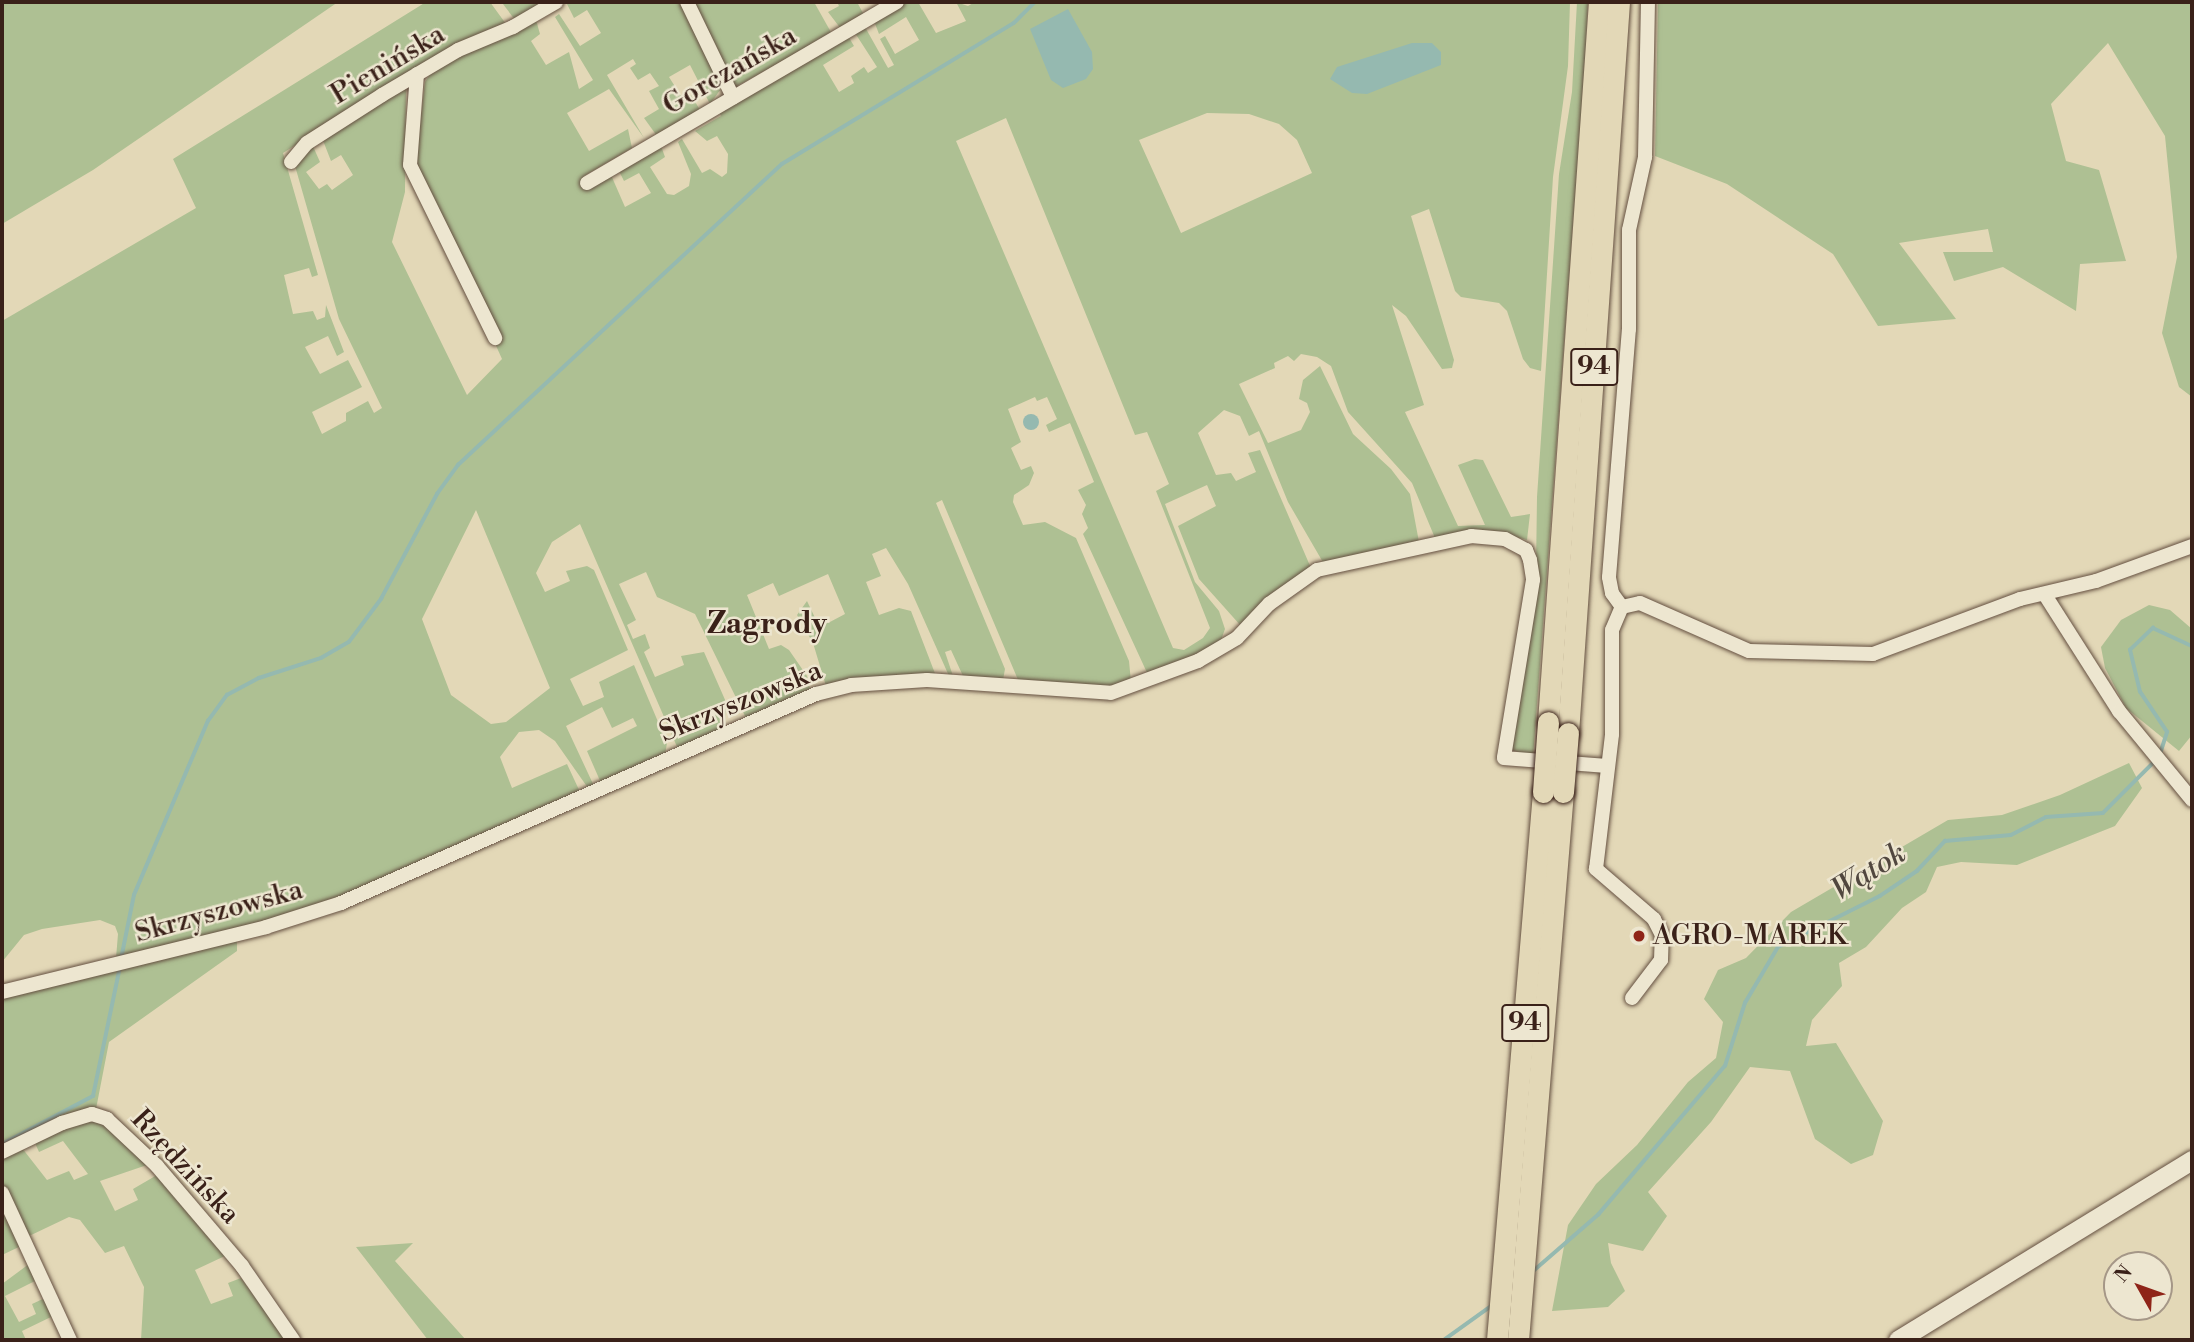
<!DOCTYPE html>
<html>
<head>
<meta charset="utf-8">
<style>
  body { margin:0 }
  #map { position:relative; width:2194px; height:1342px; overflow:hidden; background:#e3d8b7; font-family:"Libre Bodoni",serif }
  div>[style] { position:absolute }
  .green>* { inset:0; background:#aec093 }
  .water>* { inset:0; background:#95b9b0 }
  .round { border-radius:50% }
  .stream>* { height:3.5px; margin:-1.75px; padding:0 1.75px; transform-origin:1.75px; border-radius:1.75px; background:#95b9b0 }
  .roads { filter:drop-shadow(0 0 2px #644f40) drop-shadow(0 0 2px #644f40) }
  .street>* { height:14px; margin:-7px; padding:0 7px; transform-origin:7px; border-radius:7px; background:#ede6d0 }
  .secondary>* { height:19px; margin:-9.5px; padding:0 9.5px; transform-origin:9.5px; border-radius:9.5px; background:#ede6d0 }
  .primary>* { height:21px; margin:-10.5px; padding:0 10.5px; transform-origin:10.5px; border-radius:10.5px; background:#e3d8b7 }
  .bridges { filter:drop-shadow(0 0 2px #3a2119) drop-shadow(0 0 2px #3a2119) }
  .primary-bridge>* { height:21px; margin:-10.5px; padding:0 10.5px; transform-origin:10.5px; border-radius:10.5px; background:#e3d8b7 }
  .dots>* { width:19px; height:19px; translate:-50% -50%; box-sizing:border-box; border:4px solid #ede6d0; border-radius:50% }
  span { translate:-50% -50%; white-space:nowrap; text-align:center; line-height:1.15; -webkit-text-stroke:5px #ede6d0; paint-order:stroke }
  .shield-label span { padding:2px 5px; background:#ede6d0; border:2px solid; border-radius:5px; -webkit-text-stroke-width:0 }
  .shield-label { font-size:26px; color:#3a2119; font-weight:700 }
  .street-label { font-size:28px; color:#3a2119 }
  .poi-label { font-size:28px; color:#3a2119 }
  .left { translate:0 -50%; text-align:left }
  .neighbourhood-label { font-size:30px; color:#3a2119; font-weight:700 }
  .water-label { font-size:30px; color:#51473f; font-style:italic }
  .frame { position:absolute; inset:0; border:4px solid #3a2119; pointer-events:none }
  .north { position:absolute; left:2103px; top:1251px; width:70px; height:70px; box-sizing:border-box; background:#ede6d0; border:2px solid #a59787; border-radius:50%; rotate:310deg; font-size:19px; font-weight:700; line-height:28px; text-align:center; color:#3a2119 }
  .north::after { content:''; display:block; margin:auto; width:24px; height:32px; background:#8f2418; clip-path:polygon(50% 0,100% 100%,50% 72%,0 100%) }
</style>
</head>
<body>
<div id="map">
  <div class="green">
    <i style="clip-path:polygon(2px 2px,338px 2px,93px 170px,2px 224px)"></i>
    <i style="clip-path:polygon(evenodd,426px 2px,490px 2px,506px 24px,362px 103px,283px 153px,318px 275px,312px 277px,309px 268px,284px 275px,293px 314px,313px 311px,317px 320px,325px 317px,326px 305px,344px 352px,337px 356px,328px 336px,305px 347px,320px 374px,348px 360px,362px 387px,312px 412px,322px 434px,346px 421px,346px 413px,368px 401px,374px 413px,382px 408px,339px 319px,295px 166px,312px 144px,320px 162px,306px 172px,319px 189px,327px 184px,332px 190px,353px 175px,341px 155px,331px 161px,322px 138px,406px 85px,405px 192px,392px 242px,467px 395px,502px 359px,415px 166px,425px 82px,434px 68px,536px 20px,540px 34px,531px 41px,546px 65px,569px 52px,579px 89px,593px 80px,555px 17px,559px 14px,580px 46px,601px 33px,587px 10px,574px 18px,566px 2px,683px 2px,723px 86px,710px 104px,690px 65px,669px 77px,681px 96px,691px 95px,700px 110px,657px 136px,644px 118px,659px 109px,649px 91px,659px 86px,650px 73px,638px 80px,630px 68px,636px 64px,633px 59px,607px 75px,644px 138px,609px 89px,567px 113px,589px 151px,628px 129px,632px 148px,584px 176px,590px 188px,611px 175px,625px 207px,651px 193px,639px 173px,624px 181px,619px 171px,661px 146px,665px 157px,650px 167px,667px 194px,674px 195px,689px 186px,691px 174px,678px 142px,682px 139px,702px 173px,710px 169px,722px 177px,727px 173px,728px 154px,717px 136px,707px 141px,695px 131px,721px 116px,719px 112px,848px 36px,854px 46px,823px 65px,839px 92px,854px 83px,851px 76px,864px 67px,868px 73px,877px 67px,855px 33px,865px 27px,888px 68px,894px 65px,880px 39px,885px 36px,895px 54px,919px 40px,906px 17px,879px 34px,874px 21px,906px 2px,918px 2px,936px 33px,966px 21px,956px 2px,968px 6px,975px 2px,1570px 2px,1568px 66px,1553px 177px,1541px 371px,1530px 368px,1523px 359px,1507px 311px,1499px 303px,1461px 297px,1455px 291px,1429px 209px,1411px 216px,1454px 360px,1452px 368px,1442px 369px,1406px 316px,1392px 305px,1424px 405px,1405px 412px,1458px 526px,1485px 525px,1458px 465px,1475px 459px,1483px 460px,1511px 517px,1530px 514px,1527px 540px,1502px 533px,1435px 538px,1412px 483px,1348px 412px,1331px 366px,1317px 357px,1301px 354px,1294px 361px,1288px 356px,1274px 363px,1275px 368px,1239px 384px,1268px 443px,1301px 430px,1310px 412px,1307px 403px,1299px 399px,1303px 380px,1320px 366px,1353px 434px,1391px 469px,1410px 494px,1419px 542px,1324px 564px,1288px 502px,1259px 431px,1249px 436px,1240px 416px,1224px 410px,1198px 433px,1216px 475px,1231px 473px,1236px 481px,1256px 472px,1248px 453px,1260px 450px,1311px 568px,1241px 626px,1199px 579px,1178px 526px,1216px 506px,1207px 485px,1165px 504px,1195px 582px,1219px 611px,1225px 629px,1220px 643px,1149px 677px,1083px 534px,1088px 528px,1082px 514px,1086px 505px,1078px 490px,1094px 482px,1070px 423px,1049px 432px,1046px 425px,1057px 419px,1047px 397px,1037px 401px,1035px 397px,1008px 409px,1021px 442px,1011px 448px,1021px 470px,1031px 466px,1034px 473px,1029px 485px,1014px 495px,1013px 502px,1023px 525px,1045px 522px,1076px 538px,1129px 661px,1131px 682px,1100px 688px,1019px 682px,942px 500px,936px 503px,1005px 669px,1003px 680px,963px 676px,951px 650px,945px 652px,953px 676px,949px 676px,908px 584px,886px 548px,872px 554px,881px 576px,866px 582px,879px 615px,899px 608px,911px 611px,936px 676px,826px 686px,813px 643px,797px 615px,807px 601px,817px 622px,828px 623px,845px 614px,828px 574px,779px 596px,773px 583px,747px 595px,769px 649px,781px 645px,789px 650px,807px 676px,810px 689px,746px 718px,695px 614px,657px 597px,646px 572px,619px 584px,636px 620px,627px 625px,633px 639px,645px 634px,650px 648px,644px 652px,655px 677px,684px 665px,681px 656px,704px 652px,726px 702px,725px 728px,678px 749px,580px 524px,552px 542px,536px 573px,545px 592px,570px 581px,566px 571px,587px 566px,594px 570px,628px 650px,570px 679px,583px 706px,604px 697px,599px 682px,634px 665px,667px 743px,665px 755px,601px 783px,587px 751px,637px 726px,633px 718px,612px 728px,602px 707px,566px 726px,594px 786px,588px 788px,555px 741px,539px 730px,519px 732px,500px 757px,512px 788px,567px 764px,580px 792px,308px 910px,116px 958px,118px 934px,115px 926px,100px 920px,42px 929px,24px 935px,2px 962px,2px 321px,196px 208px,173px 159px,426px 2px,1207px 113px,1249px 114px,1279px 124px,1297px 140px,1312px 173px,1181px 233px,1139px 140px,1207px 113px,426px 2px,1006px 118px,1135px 435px,1147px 432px,1169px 484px,1156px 491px,1210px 628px,1203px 638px,1184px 650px,1173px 648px,956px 141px,1006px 118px,426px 2px,476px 510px,550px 688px,506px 722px,491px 724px,451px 695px,422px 619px,476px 510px)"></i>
    <i style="clip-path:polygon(506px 2px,545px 2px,515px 20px,503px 4px)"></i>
    <i style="clip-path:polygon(690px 2px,814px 2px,832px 34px,735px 87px)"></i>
    <i style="clip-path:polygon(837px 2px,857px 2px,864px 15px,841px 29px,828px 12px,839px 6px)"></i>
    <i style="clip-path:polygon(1577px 2px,1588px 2px,1585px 66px,1533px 757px,1512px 750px,1536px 568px,1537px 497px,1559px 174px,1572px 92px)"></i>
    <i style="clip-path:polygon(1658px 2px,2192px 2px,2192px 397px,2179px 387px,2162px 333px,2177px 257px,2165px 136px,2108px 43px,2051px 104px,2066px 161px,2099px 170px,2126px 261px,2080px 264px,2076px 311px,2003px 267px,1954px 281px,1943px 252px,1993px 252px,1988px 229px,1899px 243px,1956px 319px,1878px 326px,1833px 254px,1727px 184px,1655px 156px)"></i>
    <i style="clip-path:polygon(2149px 605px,2170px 610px,2192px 629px,2192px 735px,2179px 751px,2126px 708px,2105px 668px,2101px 647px,2121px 620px)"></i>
    <i style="clip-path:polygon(2129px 763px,2142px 788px,2115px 826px,2017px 865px,1961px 862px,1937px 867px,1926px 892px,1902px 908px,1866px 947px,1839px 963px,1842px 986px,1812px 1020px,1806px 1046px,1836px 1043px,1883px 1121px,1873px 1155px,1851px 1164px,1815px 1139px,1790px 1071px,1750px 1067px,1711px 1122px,1648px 1192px,1667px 1216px,1643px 1251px,1608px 1243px,1611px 1263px,1625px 1291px,1608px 1307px,1552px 1311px,1568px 1225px,1596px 1184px,1637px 1145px,1688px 1082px,1716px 1058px,1723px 1022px,1704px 999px,1718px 970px,1746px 958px,1791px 912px,1948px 820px,2002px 815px,2060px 795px)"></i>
    <i style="clip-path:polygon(237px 939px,237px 951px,109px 1042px,96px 1109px,2px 1149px,2px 998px)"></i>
    <i style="clip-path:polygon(82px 1119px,106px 1123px,147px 1165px,100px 1181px,115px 1211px,138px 1200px,133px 1189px,157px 1175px,227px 1255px,195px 1270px,211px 1304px,233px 1296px,228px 1283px,241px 1278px,254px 1296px,261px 1297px,287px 1340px,141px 1340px,144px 1287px,124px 1246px,105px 1253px,80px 1220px,69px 1217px,27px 1237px,2px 1183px,2px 1155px,22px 1148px,47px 1180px,69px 1171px,74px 1180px,88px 1174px,63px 1141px,39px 1152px,35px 1143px)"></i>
    <i style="clip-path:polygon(2px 1203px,21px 1246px,2px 1255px)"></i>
    <i style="clip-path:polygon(413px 1243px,395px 1261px,466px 1340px,428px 1340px,356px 1247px)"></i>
    <i style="clip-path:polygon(29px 1264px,37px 1280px,5px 1296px,19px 1322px,36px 1314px,32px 1304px,45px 1298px,53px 1316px,22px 1331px,26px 1340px,2px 1340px,2px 1284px)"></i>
  </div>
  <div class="water">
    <i style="clip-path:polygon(1068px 9px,1092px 52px,1093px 69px,1086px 79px,1063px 88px,1051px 80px,1030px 29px)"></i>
    <i style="clip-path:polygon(1412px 43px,1432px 43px,1441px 52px,1441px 65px,1367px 94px,1352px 93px,1330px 79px,1337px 67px)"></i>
    <i class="round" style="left:1023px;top:414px;width:16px;height:16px"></i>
  </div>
  <div class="stream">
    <i style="left:2160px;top:754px;width:23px;rotate:-72deg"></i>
    <i style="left:2167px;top:732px;width:48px;rotate:-124deg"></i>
    <i style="left:2140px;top:692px;width:43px;rotate:-103.4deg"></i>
    <i style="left:2130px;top:650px;width:32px;rotate:-44deg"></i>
    <i style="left:2153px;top:628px;width:43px;rotate:24.8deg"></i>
    <i style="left:121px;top:959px;width:65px;rotate:-78.5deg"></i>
    <i style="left:134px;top:895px;width:189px;rotate:-67deg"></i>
    <i style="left:208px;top:721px;width:32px;rotate:-54deg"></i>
    <i style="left:227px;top:695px;width:36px;rotate:-28deg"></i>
    <i style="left:259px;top:678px;width:65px;rotate:-17.9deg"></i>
    <i style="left:321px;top:658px;width:32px;rotate:-30deg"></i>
    <i style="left:349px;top:642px;width:54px;rotate:-53.3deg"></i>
    <i style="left:381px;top:599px;width:119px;rotate:-61.9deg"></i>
    <i style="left:437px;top:494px;width:36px;rotate:-54deg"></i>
    <i style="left:458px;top:465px;width:442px;rotate:-42.9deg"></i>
    <i style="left:782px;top:164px;width:271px;rotate:-31.3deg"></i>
    <i style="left:1014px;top:23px;width:30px;rotate:-45deg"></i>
    <i style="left:2px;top:1144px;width:103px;rotate:-27.8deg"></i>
    <i style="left:93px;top:1096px;width:132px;rotate:-78.2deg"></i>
    <i style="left:1531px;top:1273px;width:89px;rotate:-40.9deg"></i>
    <i style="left:1598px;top:1215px;width:196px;rotate:-49.6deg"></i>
    <i style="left:1725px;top:1066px;width:66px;rotate:-72.4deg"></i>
    <i style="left:1745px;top:1003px;width:65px;rotate:-59.5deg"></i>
    <i style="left:1778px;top:947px;width:114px;rotate:-26.6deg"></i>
    <i style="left:1880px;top:896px;width:45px;rotate:-34deg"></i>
    <i style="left:1917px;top:871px;width:41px;rotate:-47deg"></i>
    <i style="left:1945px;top:841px;width:66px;rotate:-5.2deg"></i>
    <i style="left:2011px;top:835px;width:39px;rotate:-27deg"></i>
    <i style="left:2046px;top:817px;width:57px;rotate:-4deg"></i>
    <i style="left:2103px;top:813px;width:75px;rotate:-45deg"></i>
    <i style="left:1444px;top:1340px;width:57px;rotate:-35.7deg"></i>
  </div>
  <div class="roads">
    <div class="street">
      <i style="left:687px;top:2px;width:106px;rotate:64.2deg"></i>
      <i style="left:417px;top:74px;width:91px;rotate:94.4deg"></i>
      <i style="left:410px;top:165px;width:193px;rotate:63.8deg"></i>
      <i style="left:291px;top:162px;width:25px;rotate:-50deg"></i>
      <i style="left:307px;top:143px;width:89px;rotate:-32.6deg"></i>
      <i style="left:382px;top:95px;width:88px;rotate:-30.6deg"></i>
      <i style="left:458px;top:50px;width:60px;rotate:-22.7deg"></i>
      <i style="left:513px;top:27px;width:50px;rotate:-30.2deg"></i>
      <i style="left:587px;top:183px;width:359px;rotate:-30.3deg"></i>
      <i style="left:2045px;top:595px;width:138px;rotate:57.5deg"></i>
      <i style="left:2119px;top:711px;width:115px;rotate:50.6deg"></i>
      <i style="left:1622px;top:607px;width:17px;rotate:-126deg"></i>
      <i style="left:1612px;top:593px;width:16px;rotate:-101deg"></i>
      <i style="left:1609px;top:577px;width:249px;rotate:-85.4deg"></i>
      <i style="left:1629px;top:329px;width:99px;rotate:-90deg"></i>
      <i style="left:1629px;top:230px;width:75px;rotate:-77.6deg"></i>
      <i style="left:1645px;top:157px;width:155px;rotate:-88.9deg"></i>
      <i style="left:2px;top:992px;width:272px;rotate:-13.8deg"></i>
      <i style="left:266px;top:927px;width:79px;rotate:-17.7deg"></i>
      <i style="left:341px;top:903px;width:519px;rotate:-23.75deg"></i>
      <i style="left:816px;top:694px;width:36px;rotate:-14deg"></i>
      <i style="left:851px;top:685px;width:76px;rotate:-3.8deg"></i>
      <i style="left:927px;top:680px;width:184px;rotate:4deg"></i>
      <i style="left:1111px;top:693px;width:93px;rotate:-20.2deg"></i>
      <i style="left:1198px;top:661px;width:45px;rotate:-30.5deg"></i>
      <i style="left:1237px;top:638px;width:47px;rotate:-46.7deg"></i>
      <i style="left:1269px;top:604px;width:59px;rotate:-35.3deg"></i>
      <i style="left:1317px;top:570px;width:158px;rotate:-12.4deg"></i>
      <i style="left:1471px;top:536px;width:34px;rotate:5deg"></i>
      <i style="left:1505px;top:539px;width:24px;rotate:28deg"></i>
      <i style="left:1526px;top:550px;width:11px;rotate:68deg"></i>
      <i style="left:1530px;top:560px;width:20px;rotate:81deg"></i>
      <i style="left:1533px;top:580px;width:180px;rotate:99.3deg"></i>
      <i style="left:1504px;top:758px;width:103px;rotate:4.4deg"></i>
      <i style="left:1632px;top:998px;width:48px;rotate:-52.7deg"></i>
      <i style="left:1661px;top:960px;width:25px;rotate:-88deg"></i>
      <i style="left:1662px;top:935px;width:18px;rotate:-117deg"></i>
      <i style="left:1654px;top:919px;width:77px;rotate:-139.2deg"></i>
      <i style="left:1596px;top:869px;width:136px;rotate:-83.2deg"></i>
      <i style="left:1612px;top:734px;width:104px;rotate:-90deg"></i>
      <i style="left:1612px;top:630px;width:25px;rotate:-67deg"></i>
      <i style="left:1622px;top:607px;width:18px;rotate:-13deg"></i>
      <i style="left:1640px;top:603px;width:119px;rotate:23.8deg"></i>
      <i style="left:1749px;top:651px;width:124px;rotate:1.4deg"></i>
      <i style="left:1873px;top:654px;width:157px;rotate:-20.5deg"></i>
      <i style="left:2020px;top:599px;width:78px;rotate:-13.3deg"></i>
      <i style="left:2096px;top:581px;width:102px;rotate:-20deg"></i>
      <i style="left:2px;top:1152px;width:67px;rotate:-25.8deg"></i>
      <i style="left:62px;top:1123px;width:31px;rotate:-17deg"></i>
      <i style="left:92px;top:1114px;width:16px;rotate:18deg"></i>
      <i style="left:107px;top:1119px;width:69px;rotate:43.2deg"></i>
      <i style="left:157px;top:1166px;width:131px;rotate:49.6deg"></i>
      <i style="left:242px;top:1266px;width:90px;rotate:55.4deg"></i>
      <i style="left:2px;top:1193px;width:162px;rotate:65.2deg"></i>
    </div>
    <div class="secondary">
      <i style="left:1898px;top:1340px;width:345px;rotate:-31.5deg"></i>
    </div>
    <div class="primary">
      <i style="left:1548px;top:722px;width:722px;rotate:-85.95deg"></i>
      <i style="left:1568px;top:733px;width:733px;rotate:-86.01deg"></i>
      <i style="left:1497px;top:1340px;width:550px;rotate:-85.2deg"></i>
      <i style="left:1518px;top:1340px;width:550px;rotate:-85.31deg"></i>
    </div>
  </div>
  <div class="bridges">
    <div class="primary-bridge">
      <i style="left:1543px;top:792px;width:70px;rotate:-85.9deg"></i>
      <i style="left:1563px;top:792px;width:59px;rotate:-85.2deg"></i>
    </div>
  </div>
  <div class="dots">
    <i style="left:1639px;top:936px;background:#8f2418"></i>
  </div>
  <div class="shield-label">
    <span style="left:1594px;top:367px">94</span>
    <span style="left:1525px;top:1023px">94</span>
  </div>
  <div class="street-label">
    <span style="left:388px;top:65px;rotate:-31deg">Pienińska</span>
    <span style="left:730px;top:71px;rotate:-30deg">Gorczańska</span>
    <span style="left:741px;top:702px;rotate:-22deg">Skrzyszowska</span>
    <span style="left:219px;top:912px;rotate:-15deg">Skrzyszowska</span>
    <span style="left:185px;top:1167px;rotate:47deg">Rzędzińska</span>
  </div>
  <div class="poi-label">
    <span class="left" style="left:1653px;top:936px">AGRO-MAREK</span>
  </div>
  <div class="neighbourhood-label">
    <span style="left:767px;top:624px">Zagrody</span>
  </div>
  <div class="water-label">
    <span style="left:1869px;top:872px;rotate:-32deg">Wątok</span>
  </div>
  <div class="frame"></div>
  <div class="north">N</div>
</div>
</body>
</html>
